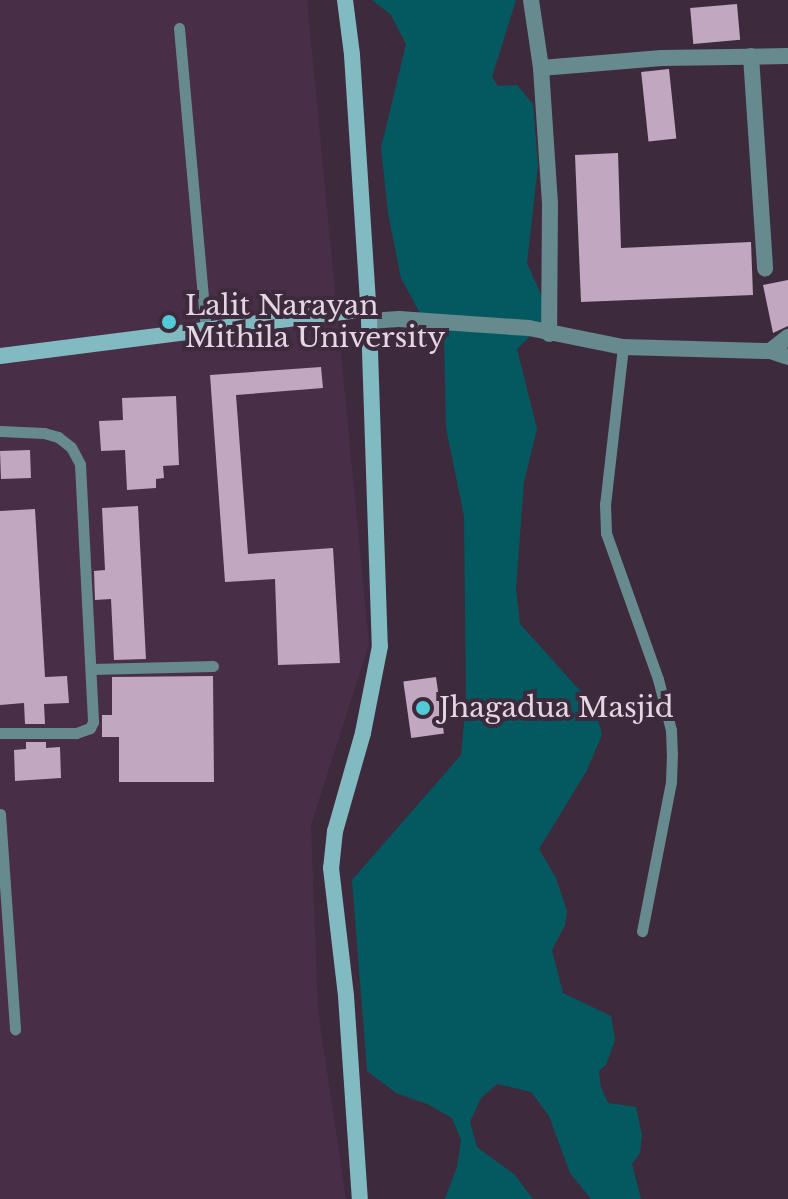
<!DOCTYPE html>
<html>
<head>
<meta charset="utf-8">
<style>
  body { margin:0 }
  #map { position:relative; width:788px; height:1199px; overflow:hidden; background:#3e2a3d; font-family:"Libre Baskerville",serif }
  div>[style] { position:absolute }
  .built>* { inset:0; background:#482e47 }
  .water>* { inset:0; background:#03595f }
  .building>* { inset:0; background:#c1a7bf; transform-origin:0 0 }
  .lane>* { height:11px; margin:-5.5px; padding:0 5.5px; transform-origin:5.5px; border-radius:5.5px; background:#668a8d }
  .street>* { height:16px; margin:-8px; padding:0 8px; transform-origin:8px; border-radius:8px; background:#668a8d }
  .secondary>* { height:16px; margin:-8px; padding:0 8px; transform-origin:8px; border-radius:8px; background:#81bbc1 }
  .dots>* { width:22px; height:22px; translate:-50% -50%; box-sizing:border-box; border:4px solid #3e2a3d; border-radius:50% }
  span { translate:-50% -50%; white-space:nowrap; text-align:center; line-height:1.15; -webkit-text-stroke:8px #3e2a3d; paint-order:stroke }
  .poi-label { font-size:28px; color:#e4d6e3 }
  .left { translate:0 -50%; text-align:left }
</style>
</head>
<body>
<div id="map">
  <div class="built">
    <i style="clip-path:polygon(0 0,307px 0,369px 644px,311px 825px,318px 1011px,346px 1199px,0 1199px)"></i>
  </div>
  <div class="water">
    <i style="clip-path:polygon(372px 0,516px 0,492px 77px,498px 86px,517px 85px,533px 104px,538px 165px,527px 263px,543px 299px,541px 325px,517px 349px,537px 429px,524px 482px,516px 589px,520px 624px,584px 695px,598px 718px,602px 735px,586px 772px,539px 849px,556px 878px,567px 911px,565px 925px,552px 950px,563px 993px,611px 1016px,615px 1040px,606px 1065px,599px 1071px,601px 1087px,608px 1103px,636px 1107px,642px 1135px,640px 1153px,632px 1164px,641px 1199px,591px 1199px,570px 1173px,549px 1116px,531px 1092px,497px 1084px,481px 1098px,470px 1122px,477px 1147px,515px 1175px,533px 1199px,445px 1199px,457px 1167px,461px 1140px,452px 1118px,427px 1104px,396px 1093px,367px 1071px,352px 880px,461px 755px,466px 702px,464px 516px,446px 428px,444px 340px,423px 319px,401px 278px,388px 213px,381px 148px,406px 44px,391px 15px)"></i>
  </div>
  <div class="building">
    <i style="left:737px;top:4px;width:36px;height:47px;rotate:85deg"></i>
    <i style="left:669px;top:69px;width:70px;height:28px;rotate:84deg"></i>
    <i style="clip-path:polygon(618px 153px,621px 248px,751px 242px,753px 295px,581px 302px,575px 155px)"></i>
    <i style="clip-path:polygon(788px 280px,788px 326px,773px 333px,763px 285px)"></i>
    <i style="clip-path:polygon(321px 367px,323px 388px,236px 395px,248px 554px,333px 548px,340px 663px,278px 665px,275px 579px,225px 582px,210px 375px)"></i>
    <i style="clip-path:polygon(176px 396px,179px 465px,163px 466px,164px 478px,156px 479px,156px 488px,127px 490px,125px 450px,101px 451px,99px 421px,123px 420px,122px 398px)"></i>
    <i style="left:30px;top:450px;width:28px;height:30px;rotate:88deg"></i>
    <i style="clip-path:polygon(138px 506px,146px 659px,114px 660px,111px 599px,95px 600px,94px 571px,105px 570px,102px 508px)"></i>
    <i style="clip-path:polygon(35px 509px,45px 677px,67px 676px,69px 703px,44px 704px,45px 724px,25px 724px,24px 703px,0 705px,0 511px)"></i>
    <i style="clip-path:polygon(213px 676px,214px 782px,119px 782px,119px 737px,102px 737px,102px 715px,112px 715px,112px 677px)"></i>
    <i style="left:436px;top:677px;width:57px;height:33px;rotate:82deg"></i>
    <i style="clip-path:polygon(26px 742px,46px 742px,46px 748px,60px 747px,61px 778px,15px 781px,14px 750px,26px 749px)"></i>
  </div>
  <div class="lane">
    <i style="left:179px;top:28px;width:305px;rotate:84.9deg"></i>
    <i style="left:623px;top:347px;width:158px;rotate:96.5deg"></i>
    <i style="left:605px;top:504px;width:29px;rotate:88deg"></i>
    <i style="left:606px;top:533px;width:155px;rotate:70.4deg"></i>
    <i style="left:658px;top:679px;width:53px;rotate:75.7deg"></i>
    <i style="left:671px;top:730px;width:23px;rotate:88deg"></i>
    <i style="left:672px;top:753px;width:29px;rotate:92deg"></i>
    <i style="left:671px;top:782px;width:152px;rotate:101deg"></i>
    <i style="left:0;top:431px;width:44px;rotate:2.6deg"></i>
    <i style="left:44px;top:433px;width:15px;rotate:16deg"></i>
    <i style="left:58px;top:437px;width:16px;rotate:38deg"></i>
    <i style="left:71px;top:447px;width:19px;rotate:62deg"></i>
    <i style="left:80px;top:464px;width:258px;rotate:87.1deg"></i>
    <i style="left:93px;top:722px;width:7px;rotate:117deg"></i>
    <i style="left:90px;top:728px;width:15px;rotate:160deg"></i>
    <i style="left:76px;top:733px;width:76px;rotate:180deg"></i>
    <i style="left:91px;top:669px;width:122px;rotate:-1.4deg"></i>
    <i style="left:0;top:814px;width:216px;rotate:86deg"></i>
  </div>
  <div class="street">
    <i style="left:531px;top:0;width:69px;rotate:81.6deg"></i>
    <i style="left:541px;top:68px;width:135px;rotate:86.2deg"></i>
    <i style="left:550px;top:203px;width:131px;rotate:90.4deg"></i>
    <i style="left:751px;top:56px;width:213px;rotate:86.2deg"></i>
    <i style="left:541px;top:68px;width:121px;rotate:-4.7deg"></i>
    <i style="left:662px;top:58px;width:126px;rotate:-0.9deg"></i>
    <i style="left:369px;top:321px;width:30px;rotate:-4deg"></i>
    <i style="left:399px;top:319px;width:130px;rotate:4deg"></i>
    <i style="left:529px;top:328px;width:96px;rotate:11.4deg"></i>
    <i style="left:623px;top:347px;width:147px;rotate:1.6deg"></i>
    <i style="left:770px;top:351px;width:19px;rotate:18deg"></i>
    <i style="left:770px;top:351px;width:23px;rotate:-38deg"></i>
  </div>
  <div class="secondary">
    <i style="left:345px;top:0;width:55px;rotate:82.7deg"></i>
    <i style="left:352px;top:55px;width:267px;rotate:86.3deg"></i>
    <i style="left:369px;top:321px;width:325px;rotate:88.1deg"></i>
    <i style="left:380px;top:646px;width:89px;rotate:101.1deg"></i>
    <i style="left:363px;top:733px;width:102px;rotate:105.9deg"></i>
    <i style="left:335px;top:831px;width:37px;rotate:96deg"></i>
    <i style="left:331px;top:868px;width:129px;rotate:83.3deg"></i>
    <i style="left:346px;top:996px;width:203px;rotate:86.1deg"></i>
    <i style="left:0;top:356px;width:371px;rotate:-7.3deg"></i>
  </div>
  <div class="dots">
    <i style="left:169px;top:322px;background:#52cbd7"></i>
    <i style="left:423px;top:708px;background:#52cbd7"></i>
  </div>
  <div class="poi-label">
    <span class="left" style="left:185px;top:322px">Lalit Narayan<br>Mithila University</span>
    <span class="left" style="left:439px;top:708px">Jhagadua Masjid</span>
  </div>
</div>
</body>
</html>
